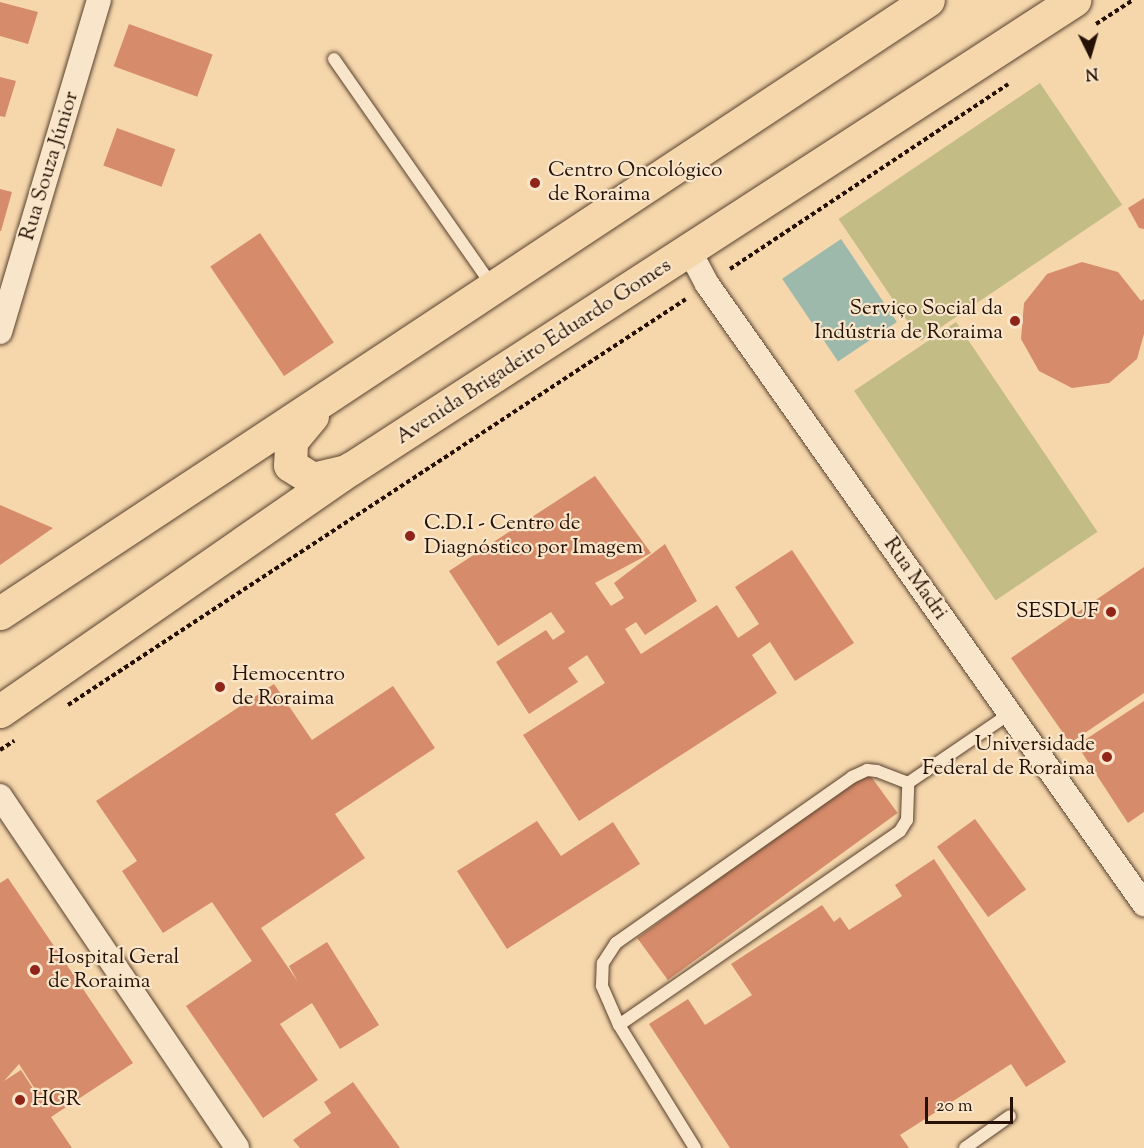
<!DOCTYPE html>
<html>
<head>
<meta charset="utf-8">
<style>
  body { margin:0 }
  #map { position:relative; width:1144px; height:1148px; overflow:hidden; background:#f6d7ac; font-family:"Sorts Mill Goudy",serif }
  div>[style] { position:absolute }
  .green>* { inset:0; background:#c3bc85; transform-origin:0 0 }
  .water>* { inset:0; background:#9db9ac; transform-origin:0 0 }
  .building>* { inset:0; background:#d68b6a; transform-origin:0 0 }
  .path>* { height:4px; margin-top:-2px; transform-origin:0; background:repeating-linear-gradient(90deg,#251105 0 4.5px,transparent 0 7.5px) }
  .roads { filter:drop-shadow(0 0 2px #59422f) drop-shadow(0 0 2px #59422f) }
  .service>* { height:12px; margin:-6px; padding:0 6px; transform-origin:6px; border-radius:6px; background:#f9e5c9 }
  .minor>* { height:24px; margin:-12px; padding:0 12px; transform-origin:12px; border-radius:12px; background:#f9e5c9 }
  .primary>* { height:33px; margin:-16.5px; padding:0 16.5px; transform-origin:16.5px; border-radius:16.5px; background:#f6d7ac }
  .dots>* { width:16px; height:16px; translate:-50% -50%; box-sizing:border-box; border:3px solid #f9e5c9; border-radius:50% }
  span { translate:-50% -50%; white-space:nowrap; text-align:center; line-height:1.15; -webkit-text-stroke:4.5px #f9e5c9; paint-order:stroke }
  .street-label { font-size:21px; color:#251105 }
  .poi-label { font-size:21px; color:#251105 }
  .left { translate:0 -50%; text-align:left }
  .right { translate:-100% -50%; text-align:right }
  .north { position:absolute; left:1060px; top:24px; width:60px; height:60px; -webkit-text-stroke:4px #f9e5c9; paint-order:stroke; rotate:175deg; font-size:16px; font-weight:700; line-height:24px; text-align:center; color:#251105 }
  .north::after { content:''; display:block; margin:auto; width:21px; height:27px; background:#251105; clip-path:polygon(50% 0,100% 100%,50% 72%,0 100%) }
  .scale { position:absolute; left:925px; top:1097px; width:88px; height:27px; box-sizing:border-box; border:3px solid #251105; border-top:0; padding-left:8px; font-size:18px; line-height:21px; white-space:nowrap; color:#251105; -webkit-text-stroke:4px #f9e5c9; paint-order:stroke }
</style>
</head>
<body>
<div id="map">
  <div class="green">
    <i style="left:1040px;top:83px;width:147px;height:243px;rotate:56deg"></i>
    <i style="left:956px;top:322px;width:253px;height:123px;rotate:56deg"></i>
  </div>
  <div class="water">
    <i style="left:841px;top:239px;width:100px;height:71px;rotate:56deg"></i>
  </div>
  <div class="building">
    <i style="clip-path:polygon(0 2px,38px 12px,28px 44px,0 36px)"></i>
    <i style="left:129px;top:24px;width:89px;height:45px;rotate:20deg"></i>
    <i style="clip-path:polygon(0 77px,16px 81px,5px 117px,0 116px)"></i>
    <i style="left:117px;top:128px;width:62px;height:40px;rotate:20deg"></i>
    <i style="clip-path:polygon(0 189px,12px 192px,1px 231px,0 231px)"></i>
    <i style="clip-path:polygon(1144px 198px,1144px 229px,1139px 228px,1128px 208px)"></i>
    <i style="left:260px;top:233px;width:132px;height:60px;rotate:56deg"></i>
    <i style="clip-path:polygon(1082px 262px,1118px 272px,1141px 301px,1144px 299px,1144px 334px,1137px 359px,1109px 383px,1072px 388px,1039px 371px,1021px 339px,1024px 303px,1047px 274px)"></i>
    <i style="clip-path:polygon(595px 476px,651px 553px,595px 583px,611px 606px,624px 598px,614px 583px,665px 544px,697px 601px,645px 635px,636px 622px,625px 629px,641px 654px,717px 605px,738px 638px,759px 624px,735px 587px,792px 550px,854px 643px,795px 681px,770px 642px,752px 655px,777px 693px,579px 821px,523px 735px,605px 683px,587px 655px,568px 668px,578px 682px,529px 714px,496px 662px,546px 630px,553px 640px,565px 632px,551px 612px,498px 646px,449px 571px)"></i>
    <i style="clip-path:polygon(0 505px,53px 528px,0 565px)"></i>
    <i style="clip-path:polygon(1144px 567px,1144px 693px,1070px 743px,1011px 658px)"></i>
    <i style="clip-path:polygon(274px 684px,312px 740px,393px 686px,435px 748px,335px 814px,365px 858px,261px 928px,298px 982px,289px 966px,327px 942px,379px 1025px,340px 1049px,312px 1003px,280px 1024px,318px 1080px,263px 1118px,186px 1006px,252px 961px,212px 902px,163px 933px,122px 871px,137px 861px,96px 801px)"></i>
    <i style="clip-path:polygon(1144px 701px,1144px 812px,1128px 823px,1077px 745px)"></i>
    <i style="left:867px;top:771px;width:52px;height:284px;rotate:54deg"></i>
    <i style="left:975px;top:819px;width:87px;height:47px;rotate:54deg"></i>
    <i style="clip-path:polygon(537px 821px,561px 856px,613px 822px,640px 864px,507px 949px,457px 871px)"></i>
    <i style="clip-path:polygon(934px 859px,1066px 1062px,1026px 1087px,1011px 1064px,900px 1135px,909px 1148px,730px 1148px,649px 1024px,688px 999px,705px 1025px,752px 995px,731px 964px,822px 905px,834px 922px,840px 917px,849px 930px,902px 896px,895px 885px)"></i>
    <i style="clip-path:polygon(evenodd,8px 878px,133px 1063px,51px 1117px,72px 1148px,0 1148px,0 883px,8px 878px,19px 1064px,35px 1089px,34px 1090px,21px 1070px,4px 1081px,19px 1064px)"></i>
    <i style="clip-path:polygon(353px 1082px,400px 1148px,300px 1148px,293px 1140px,331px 1113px,324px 1102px)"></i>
  </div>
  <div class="path">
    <i style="left:1096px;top:24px;width:44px;rotate:-33deg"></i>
    <i style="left:730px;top:269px;width:334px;rotate:-33.6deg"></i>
    <i style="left:68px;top:705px;width:739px;rotate:-33.3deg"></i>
    <i style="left:0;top:750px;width:17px;rotate:-33deg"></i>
  </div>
  <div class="roads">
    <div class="service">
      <i style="left:334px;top:59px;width:278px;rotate:55.1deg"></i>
      <i style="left:908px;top:783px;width:122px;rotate:-34.3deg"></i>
      <i style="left:619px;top:1025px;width:341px;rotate:-34.6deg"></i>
      <i style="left:900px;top:831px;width:13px;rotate:-58deg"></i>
      <i style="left:907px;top:820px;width:37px;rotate:-88deg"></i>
      <i style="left:695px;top:1148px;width:145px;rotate:-121.7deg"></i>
      <i style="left:619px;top:1025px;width:43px;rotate:-113.6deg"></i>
      <i style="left:602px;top:986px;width:23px;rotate:-88deg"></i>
      <i style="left:603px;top:963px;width:24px;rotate:-57deg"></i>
      <i style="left:616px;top:943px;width:289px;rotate:-35.1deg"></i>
      <i style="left:852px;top:777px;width:17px;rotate:-25deg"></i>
      <i style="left:867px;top:770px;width:10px;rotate:6deg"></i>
      <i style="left:877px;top:771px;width:33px;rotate:21deg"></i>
      <i style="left:965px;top:1148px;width:55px;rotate:-35.4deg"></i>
    </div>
    <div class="minor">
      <i style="left:690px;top:252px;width:36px;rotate:62deg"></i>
      <i style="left:707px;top:284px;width:759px;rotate:54.82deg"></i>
      <i style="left:0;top:332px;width:346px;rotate:-73.4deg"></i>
      <i style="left:0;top:796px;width:424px;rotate:56deg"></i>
    </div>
    <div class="primary">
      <i style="left:312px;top:416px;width:33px;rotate:130deg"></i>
      <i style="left:291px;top:441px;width:24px;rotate:92deg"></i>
      <i style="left:290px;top:465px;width:26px;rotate:32deg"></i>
      <i style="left:312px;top:479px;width:35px;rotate:-13deg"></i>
      <i style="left:0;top:613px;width:1112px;rotate:-33.45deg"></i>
      <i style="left:0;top:711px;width:426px;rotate:-34.7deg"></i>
      <i style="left:350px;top:469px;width:863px;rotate:-32.93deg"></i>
    </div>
  </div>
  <div class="dots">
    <i style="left:535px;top:183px;background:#8f2418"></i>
    <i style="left:1015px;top:321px;background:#8f2418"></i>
    <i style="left:410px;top:536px;background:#8f2418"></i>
    <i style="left:1111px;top:612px;background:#8f2418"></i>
    <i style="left:220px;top:687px;background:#8f2418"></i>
    <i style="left:1107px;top:757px;background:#8f2418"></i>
    <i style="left:35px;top:970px;background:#8f2418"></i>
    <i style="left:20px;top:1100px;background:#8f2418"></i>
  </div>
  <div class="street-label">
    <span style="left:50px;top:166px;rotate:-73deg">Rua Souza Júnior</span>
    <span style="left:534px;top:352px;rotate:-33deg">Avenida Brigadeiro Eduardo Gomes</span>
    <span style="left:915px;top:579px;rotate:55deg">Rua Madri</span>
  </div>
  <div class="poi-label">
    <span class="left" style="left:548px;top:183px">Centro Oncológico<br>de Roraima</span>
    <span class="right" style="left:1003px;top:321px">Serviço Social da<br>Indústria de Roraima</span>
    <span class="left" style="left:424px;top:536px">C.D.I - Centro de<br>Diagnóstico por Imagem</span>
    <span class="right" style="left:1099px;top:612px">SESDUF</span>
    <span class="left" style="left:232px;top:687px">Hemocentro<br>de Roraima</span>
    <span class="right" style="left:1095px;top:757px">Universidade<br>Federal de Roraima</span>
    <span class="left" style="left:48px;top:970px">Hospital Geral<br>de Roraima</span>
    <span class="left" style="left:32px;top:1100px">HGR</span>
  </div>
  <div class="north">N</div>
  <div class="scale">20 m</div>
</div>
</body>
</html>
